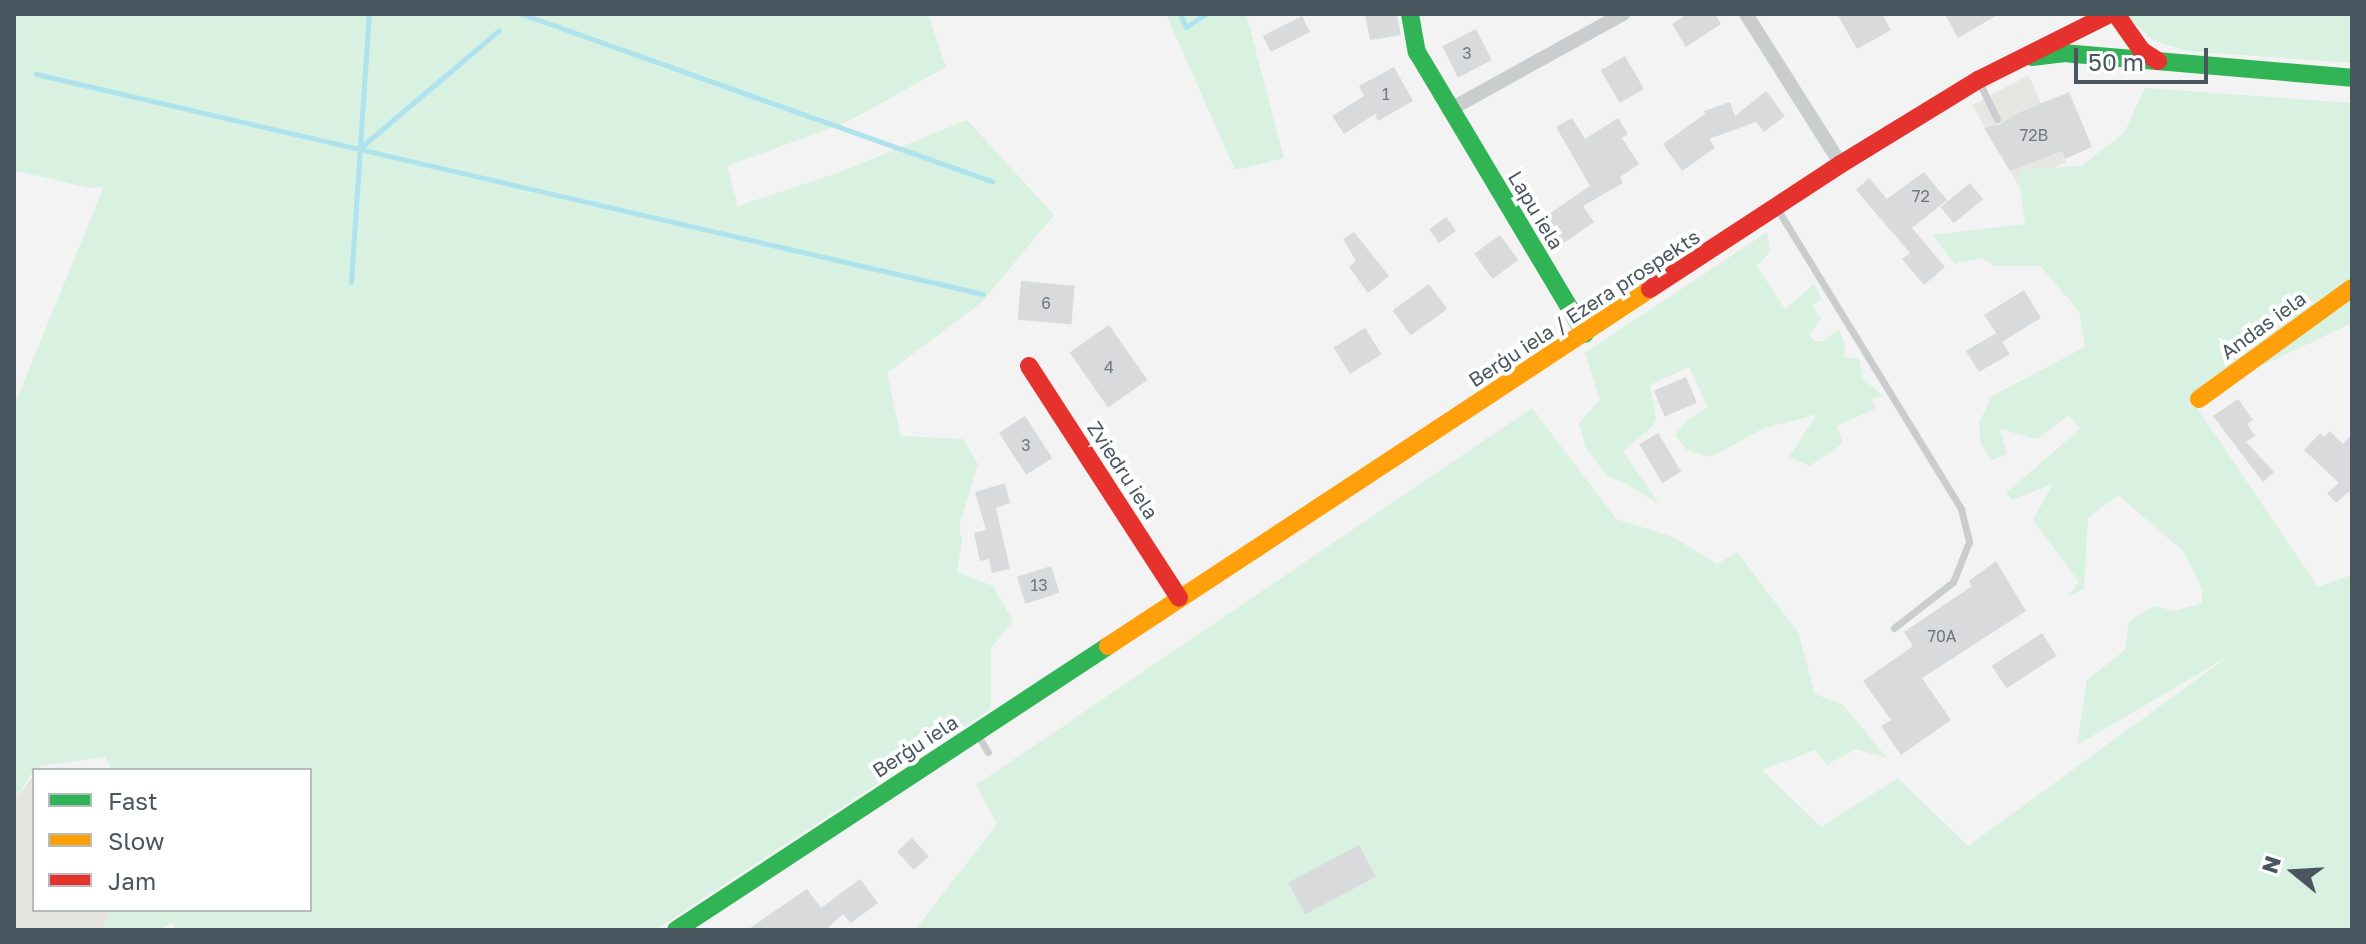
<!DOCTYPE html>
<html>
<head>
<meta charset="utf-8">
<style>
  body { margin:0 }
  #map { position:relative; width:2366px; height:944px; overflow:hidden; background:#f3f3f3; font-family:"Golos Text",sans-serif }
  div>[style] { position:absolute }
  .commercial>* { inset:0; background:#e6e6e2 }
  .green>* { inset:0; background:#d8f1e1 }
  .sand>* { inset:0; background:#e6e4e0 }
  .stream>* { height:5px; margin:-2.5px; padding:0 2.5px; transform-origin:2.5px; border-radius:2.5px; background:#aee3ee }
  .building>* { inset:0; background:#d9dadb; transform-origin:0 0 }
  .lane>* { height:7px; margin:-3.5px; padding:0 3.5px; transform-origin:3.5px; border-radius:3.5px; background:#cacdce }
  .street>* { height:14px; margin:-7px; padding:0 7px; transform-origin:7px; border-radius:7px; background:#cacdce }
  .fast>* { height:18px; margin:-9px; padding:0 9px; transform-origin:9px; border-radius:9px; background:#30b455 }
  .slow>* { height:18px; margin:-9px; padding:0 9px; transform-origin:9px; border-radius:9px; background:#ff9f0a }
  .jam>* { height:18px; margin:-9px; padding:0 9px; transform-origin:9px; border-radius:9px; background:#e5322d }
  span { translate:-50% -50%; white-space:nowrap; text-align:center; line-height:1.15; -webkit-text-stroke:8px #fff; paint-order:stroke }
  .number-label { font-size:16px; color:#6e787f }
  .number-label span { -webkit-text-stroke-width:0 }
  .street-label { font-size:20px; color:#49565f }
  .frame { position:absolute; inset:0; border:16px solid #49565f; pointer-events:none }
  .legend { position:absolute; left:32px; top:768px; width:280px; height:144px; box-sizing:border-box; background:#fff; border:2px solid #b6bbbf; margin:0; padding:10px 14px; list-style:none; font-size:24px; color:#49565f }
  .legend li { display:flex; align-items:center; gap:16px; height:40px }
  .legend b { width:40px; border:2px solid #b6bbbf }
  .north { position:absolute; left:2254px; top:832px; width:80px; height:80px; -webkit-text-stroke:6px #fff; paint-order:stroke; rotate:288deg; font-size:22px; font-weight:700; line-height:32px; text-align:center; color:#49565f }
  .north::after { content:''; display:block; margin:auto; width:28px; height:36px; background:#49565f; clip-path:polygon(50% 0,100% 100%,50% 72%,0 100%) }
  .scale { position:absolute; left:2074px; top:48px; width:134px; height:36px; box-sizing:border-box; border:4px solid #49565f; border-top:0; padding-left:10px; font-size:24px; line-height:28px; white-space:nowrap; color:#49565f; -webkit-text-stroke:6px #fff; paint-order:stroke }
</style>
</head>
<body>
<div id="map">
  <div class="commercial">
    <i style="clip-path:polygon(2029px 75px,2066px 162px,2018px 185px,1972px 105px)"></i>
  </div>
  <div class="green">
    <i style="clip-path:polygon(14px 14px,928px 14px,946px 67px,847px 122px,727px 166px,738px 206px,840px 172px,967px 120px,1054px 215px,981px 303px,887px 373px,901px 436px,963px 439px,978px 464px,959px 526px,962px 541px,957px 572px,993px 586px,1013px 621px,991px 648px,991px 709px,655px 930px,175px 930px,173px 923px,158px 930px,102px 930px,112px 910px,310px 910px,310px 770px,112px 770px,105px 757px,41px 766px,34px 770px,14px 801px,14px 406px,104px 186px,88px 188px,18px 171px,14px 174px)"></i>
    <i style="clip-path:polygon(1166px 14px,1246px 14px,1284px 158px,1235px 170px)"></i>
    <i style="clip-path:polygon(2126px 14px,2352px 14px,2352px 63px,2187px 51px,2152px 40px)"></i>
    <i style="clip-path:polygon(2145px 88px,2352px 103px,2352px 323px,2191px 399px,2318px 587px,2352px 575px,2352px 930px,915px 930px,997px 824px,976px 785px,1532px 408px,1616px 519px,1673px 537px,1717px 564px,1737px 552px,1798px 632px,1815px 694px,1843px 705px,1887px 758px,1856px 749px,1827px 765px,1815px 750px,1762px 770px,1821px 827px,1898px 778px,1968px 846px,2229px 656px,2077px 745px,2087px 680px,2125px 650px,2129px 621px,2154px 606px,2175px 611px,2202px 603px,2202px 589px,2183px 551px,2118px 495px,2088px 518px,2084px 589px,2068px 596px,2079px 582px,2033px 520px,2053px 484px,2012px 500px,2006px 493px,2080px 429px,2069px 415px,2037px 439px,2000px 429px,2007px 454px,1992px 460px,1981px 444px,1979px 423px,1992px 396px,2085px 347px,2079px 311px,2040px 266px,1994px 266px,1982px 258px,1955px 264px,1932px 235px,2025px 224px,2018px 170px,2081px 166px,2124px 133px)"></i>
    <i style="clip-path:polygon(1767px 232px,1770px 252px,1757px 266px,1785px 309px,1814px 284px,1822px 299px,1812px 306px,1821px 318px,1809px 336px,1815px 341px,1824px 341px,1839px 329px,1845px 345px,1844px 357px,1859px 359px,1863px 379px,1883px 396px,1871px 399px,1876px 408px,1837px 426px,1843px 443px,1810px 466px,1789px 457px,1817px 414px,1762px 429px,1711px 457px,1687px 450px,1675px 435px,1687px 420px,1708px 407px,1689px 367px,1650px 385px,1656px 418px,1653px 426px,1623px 451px,1659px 504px,1627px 484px,1607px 476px,1586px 448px,1579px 423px,1600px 400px,1585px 353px)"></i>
  </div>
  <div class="sand">
    <i style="clip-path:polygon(34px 775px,34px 910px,112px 910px,102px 930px,14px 930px,14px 801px)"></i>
  </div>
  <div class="stream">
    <i style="left:522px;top:14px;width:499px;rotate:19.6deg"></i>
    <i style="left:1180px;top:14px;width:14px;rotate:65deg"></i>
    <i style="left:1186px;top:27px;width:24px;rotate:-33deg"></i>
    <i style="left:36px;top:74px;width:972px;rotate:13.08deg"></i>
    <i style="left:360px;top:148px;width:182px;rotate:-40.3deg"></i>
    <i style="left:351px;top:282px;width:269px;rotate:-86.2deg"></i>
  </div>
  <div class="building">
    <i style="clip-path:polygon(1365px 14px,1397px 14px,1401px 35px,1370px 40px)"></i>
    <i style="clip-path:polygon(1687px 14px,1715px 14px,1721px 24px,1686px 47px,1672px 24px)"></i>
    <i style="clip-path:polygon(1837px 14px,1882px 14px,1891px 30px,1857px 49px)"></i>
    <i style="clip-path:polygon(1945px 14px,1999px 14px,1958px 38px)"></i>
    <i style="left:1302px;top:16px;width:18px;height:44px;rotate:63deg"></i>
    <i style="left:1476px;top:29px;width:35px;height:38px;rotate:63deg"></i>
    <i style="left:1625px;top:56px;width:38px;height:28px;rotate:60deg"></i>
    <i style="clip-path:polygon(1394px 67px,1413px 101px,1378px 121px,1375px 114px,1344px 134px,1332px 116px,1364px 96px,1359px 86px)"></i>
    <i style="clip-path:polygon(1766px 91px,1785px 116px,1764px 132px,1756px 122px,1709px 139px,1715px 148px,1682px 171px,1663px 144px,1705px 114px,1704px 111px,1730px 102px,1735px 116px)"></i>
    <i style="clip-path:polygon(2069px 92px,2092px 147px,2065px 159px,2062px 151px,2010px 171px,1984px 128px,1999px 125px,2018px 113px)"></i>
    <i style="clip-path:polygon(1572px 118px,1585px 139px,1618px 118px,1628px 134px,1622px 138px,1639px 164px,1620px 177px,1623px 183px,1583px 206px,1594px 222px,1561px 245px,1543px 218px,1590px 186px,1556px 127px)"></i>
    <i style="clip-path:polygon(1924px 172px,1947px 200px,1912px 228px,1945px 267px,1924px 285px,1902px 259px,1910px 253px,1856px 190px,1869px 178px,1887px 199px)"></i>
    <i style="left:1970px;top:183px;width:21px;height:38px;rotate:51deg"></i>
    <i style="left:1446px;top:217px;width:17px;height:21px;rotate:54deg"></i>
    <i style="clip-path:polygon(1354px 232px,1389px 276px,1368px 293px,1349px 267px,1356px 261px,1343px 239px)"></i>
    <i style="left:1500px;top:235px;width:31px;height:32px;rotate:54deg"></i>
    <i style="left:1021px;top:281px;width:54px;height:39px;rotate:5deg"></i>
    <i style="left:1429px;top:284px;width:31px;height:45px;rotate:54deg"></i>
    <i style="clip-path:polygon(2024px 290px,2041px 318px,2002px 342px,2010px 354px,1979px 372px,1966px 351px,1996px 333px,1984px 315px)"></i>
    <i style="left:1109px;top:325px;width:67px;height:48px;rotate:55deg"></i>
    <i style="left:1365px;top:328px;width:31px;height:37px;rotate:58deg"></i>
    <i style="left:1686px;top:377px;width:28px;height:35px;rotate:67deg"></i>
    <i style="clip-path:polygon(2238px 399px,2253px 420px,2247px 424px,2255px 436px,2246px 442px,2274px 472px,2263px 482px,2213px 416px)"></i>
    <i style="left:1025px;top:416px;width:50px;height:31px;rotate:57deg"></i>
    <i style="clip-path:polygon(2330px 431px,2343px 444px,2352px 434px,2352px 495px,2348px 492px,2336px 503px,2327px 493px,2339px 483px,2304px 450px,2320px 433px,2324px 437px)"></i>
    <i style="left:1658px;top:433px;width:45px;height:22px;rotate:59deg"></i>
    <i style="clip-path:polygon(1005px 483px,1010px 503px,996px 508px,1010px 569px,992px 573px,989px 559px,980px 561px,974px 533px,986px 530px,975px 492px)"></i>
    <i style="clip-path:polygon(1996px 561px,2026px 611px,1922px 678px,1951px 720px,1901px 755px,1881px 726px,1891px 720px,1863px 681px,1913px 646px,1904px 632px,1972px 586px,1969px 581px)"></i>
    <i style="left:1051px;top:566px;width:28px;height:36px;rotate:72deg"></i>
    <i style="left:2042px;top:633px;width:27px;height:60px;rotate:57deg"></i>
    <i style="left:912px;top:838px;width:25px;height:20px;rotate:48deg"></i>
    <i style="left:1359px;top:845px;width:36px;height:80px;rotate:62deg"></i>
    <i style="clip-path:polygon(860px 879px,878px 903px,851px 923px,843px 914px,826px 930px,747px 930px,807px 889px,821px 908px)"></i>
  </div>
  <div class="lane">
    <i style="left:1979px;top:82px;width:41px;rotate:64.1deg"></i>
    <i style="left:1778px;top:210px;width:351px;rotate:58.5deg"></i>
    <i style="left:1961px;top:509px;width:34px;rotate:76deg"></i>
    <i style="left:1969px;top:542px;width:43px;rotate:111.8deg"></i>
    <i style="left:1953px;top:582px;width:75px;rotate:142.1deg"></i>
    <i style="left:977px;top:734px;width:21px;rotate:59deg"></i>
  </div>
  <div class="street">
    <i style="left:1746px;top:14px;width:178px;rotate:57.7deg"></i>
    <i style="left:1449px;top:110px;width:199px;rotate:-28.9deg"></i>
  </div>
  <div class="fast">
    <i style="left:1410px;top:14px;width:39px;rotate:80deg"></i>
    <i style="left:1417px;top:52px;width:328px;rotate:59.2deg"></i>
    <i style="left:2032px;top:57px;width:31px;rotate:-7deg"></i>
    <i style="left:2063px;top:53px;width:290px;rotate:4.9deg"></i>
    <i style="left:676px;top:930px;width:517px;rotate:-33.32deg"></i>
  </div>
  <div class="slow">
    <i style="left:2199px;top:399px;width:189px;rotate:-36deg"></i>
    <i style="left:1108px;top:646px;width:649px;rotate:-33.37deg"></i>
  </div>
  <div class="jam">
    <i style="left:2116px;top:14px;width:45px;rotate:54.9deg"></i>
    <i style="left:2142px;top:51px;width:19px;rotate:32deg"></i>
    <i style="left:1650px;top:289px;width:228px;rotate:-33.2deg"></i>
    <i style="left:1841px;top:164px;width:161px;rotate:-31.5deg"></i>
    <i style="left:1978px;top:80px;width:148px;rotate:-26.6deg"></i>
    <i style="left:1029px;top:366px;width:276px;rotate:57.1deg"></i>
  </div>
  <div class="number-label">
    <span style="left:1467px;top:53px">3</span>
    <span style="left:1386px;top:94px">1</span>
    <span style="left:2034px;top:135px">72B</span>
    <span style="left:1921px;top:196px">72</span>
    <span style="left:1046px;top:303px">6</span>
    <span style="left:1109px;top:367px">4</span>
    <span style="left:1026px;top:445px">3</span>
    <span style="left:1039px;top:585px">13</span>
    <span style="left:1942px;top:636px">70A</span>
  </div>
  <div class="street-label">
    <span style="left:1536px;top:210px;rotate:59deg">Lapu iela</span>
    <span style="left:1584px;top:308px;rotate:-33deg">Berģu iela / Ezera prospekts</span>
    <span style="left:2263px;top:325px;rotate:-36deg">Andas iela</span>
    <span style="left:1123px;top:470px;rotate:57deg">Zviedru iela</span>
    <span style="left:915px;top:746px;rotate:-33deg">Berģu iela</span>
  </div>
  <div class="frame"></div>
  <ul class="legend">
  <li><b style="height:10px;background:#30b455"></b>Fast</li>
  <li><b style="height:10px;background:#ff9f0a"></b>Slow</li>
  <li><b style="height:10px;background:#e5322d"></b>Jam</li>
  </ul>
  <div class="north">N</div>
  <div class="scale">50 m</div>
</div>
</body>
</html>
